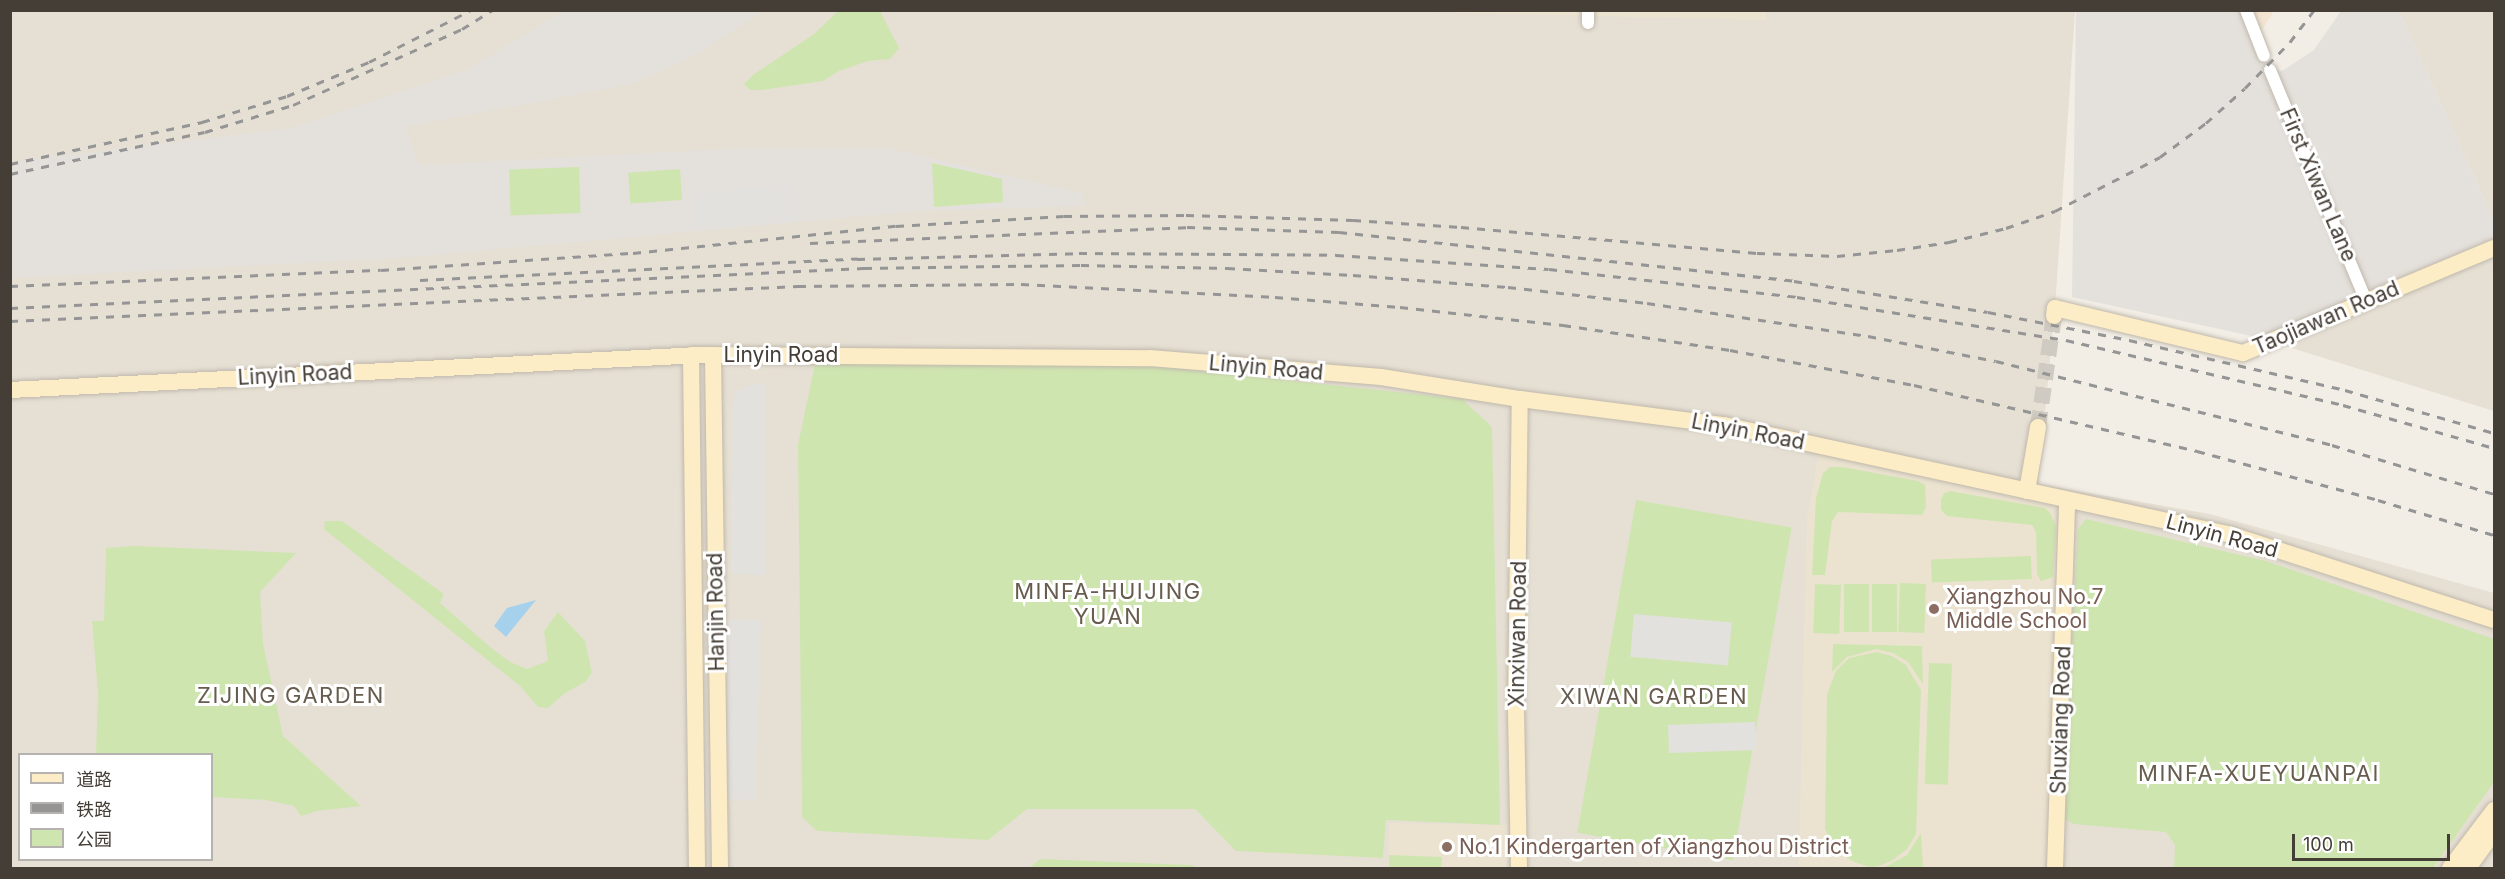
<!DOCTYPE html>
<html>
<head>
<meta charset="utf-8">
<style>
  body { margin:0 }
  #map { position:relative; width:2505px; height:879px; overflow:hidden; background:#f2eee6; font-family:Inter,"Noto Sans SC",sans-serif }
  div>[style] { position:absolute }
  .residential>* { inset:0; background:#e6e0d4 }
  .commercial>* { inset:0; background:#f3e4d2 }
  .industrial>* { inset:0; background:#e4e0db }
  .education>* { inset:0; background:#ebe3d0; transform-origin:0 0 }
  .green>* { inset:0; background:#cfe5b0; transform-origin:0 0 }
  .parking>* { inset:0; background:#e3e1de; transform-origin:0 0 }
  .water>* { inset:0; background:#a5d1ed }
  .secondary-tunnel>* { height:16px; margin-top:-8px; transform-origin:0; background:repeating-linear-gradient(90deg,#cfcbc3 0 16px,transparent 0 24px) }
  .roads { filter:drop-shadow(0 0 2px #c0b8ac) drop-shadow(0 0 2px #c0b8ac) }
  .street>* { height:12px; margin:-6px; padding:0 6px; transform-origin:6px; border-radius:6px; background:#fff }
  .secondary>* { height:16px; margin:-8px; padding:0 8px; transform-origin:8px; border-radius:8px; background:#fcedc6 }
  .rail>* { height:3px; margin-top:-1.5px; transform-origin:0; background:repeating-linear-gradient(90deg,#959595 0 8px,transparent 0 16px) }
  .dots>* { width:16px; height:16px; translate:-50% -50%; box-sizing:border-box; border:3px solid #fff; border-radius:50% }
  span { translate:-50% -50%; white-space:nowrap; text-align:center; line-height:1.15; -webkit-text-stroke:6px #fff; paint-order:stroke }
  .street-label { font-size:21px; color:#453e36 }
  .education-label { font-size:21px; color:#785e54 }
  .left { translate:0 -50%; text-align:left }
  .neighbourhood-label { font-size:22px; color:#675c4d; letter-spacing:1.5px }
  .frame { position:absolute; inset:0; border:12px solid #453e36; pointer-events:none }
  .legend { position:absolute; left:18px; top:753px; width:195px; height:108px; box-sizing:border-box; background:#fff; border:2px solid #b5b2af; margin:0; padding:8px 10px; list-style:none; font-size:18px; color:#453e36 }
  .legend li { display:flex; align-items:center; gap:12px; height:30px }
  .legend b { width:30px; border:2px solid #b5b2af }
  .scale { position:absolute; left:2292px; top:834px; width:158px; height:27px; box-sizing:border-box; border:3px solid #453e36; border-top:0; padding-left:8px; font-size:18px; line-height:21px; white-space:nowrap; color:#453e36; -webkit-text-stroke:4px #fff; paint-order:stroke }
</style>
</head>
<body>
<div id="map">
  <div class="residential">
    <i style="clip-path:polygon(evenodd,10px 11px,2075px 11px,2055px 308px,2038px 484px,2210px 514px,2494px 593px,2494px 868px,11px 868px,10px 11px,20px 754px,212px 754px,212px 860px,20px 860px,20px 754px)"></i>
    <i style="clip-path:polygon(2399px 11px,2494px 11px,2494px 220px)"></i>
    <i style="clip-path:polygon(2494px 248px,2494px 411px,2256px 337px,2366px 301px)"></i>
  </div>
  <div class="commercial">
    <i style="clip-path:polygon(2246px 11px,2274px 11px,2257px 38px)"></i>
  </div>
  <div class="industrial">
    <i style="clip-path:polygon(562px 11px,764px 11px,692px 57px,632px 84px,405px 127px,420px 165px,746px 148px,888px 148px,1082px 193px,1086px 206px,920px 211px,399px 258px,11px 278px,11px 162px,291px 128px,469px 69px)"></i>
    <i style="clip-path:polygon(2076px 11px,2246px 11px,2270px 69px,2282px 71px,2314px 50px,2341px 11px,2399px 11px,2494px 220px,2494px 248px,2366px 301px,2256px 337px,2072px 297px)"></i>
  </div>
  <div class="education">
    <i style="clip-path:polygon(1343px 10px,1766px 11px,1766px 20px)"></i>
    <i style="clip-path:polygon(1820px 446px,2067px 500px,2055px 868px,1799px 868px,1807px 520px)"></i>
    <i style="left:1389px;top:823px;width:119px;height:45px;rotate:1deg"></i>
  </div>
  <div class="green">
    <i style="clip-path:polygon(839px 10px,882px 11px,881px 13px,899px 48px,890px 59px,868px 61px,839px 71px,823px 81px,762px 90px,750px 90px,744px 84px,753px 75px,814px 34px)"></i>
    <i style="clip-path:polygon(932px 163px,1002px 179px,1003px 202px,934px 207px)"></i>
    <i style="left:579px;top:167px;width:46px;height:70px;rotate:88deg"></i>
    <i style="left:680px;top:169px;width:31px;height:52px;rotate:86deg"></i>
    <i style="clip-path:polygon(815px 364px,1133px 364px,1462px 399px,1492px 427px,1500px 825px,1386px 820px,1383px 858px,1236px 851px,1195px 809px,1027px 809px,988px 840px,817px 831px,802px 817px,798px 445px)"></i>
    <i style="clip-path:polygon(1830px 467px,1843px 467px,1918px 481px,1925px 485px,1926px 507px,1922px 515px,1838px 512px,1832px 521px,1825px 575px,1812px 575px,1816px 498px,1823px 473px)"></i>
    <i style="clip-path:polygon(1950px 491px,2045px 508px,2050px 513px,2056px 526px,2053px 577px,2041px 581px,2037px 574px,2036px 532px,2032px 525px,1947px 516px,1941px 510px,1941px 500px,1944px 493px)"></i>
    <i style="left:1636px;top:500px;width:158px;height:338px;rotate:10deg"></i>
    <i style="clip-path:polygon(2086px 519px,2266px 561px,2494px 639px,2494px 782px,2433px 868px,2174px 868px,2175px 845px,2166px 832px,2073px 824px,2062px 816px,2078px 529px)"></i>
    <i style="clip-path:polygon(325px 521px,342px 521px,444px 594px,440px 603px,490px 647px,510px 662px,527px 669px,548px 661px,544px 631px,558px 612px,585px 641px,592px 673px,585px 682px,565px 693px,548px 708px,538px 707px,520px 686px,324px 529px)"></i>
    <i style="clip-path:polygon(136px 546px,296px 553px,260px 592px,263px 643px,283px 736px,361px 806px,317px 811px,301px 816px,294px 806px,266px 800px,212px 797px,212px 754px,96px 754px,98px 693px,92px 621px,104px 621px,106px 548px)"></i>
    <i style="left:2031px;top:556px;width:23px;height:100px;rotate:88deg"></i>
    <i style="left:1900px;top:583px;width:26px;height:49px;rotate:2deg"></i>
    <i style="left:1815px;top:584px;width:26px;height:49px;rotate:2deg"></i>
    <i style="left:1844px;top:584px;width:25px;height:48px"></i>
    <i style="left:1872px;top:584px;width:25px;height:48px"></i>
    <i style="clip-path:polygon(1833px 644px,1922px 646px,1923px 684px,1908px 662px,1893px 653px,1876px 649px,1847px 657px,1832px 672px)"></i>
    <i style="clip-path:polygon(1877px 652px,1892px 656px,1906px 665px,1921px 690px,1916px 834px,1907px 849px,1893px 860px,1879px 866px,1869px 867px,1854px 862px,1835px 850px,1825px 829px,1827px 694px,1836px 671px,1849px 658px)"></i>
    <i style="left:1929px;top:663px;width:23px;height:121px;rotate:2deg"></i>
    <i style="clip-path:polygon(1921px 833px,1923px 868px,1883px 868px,1907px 855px)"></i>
    <i style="clip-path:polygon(1389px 855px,1442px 857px,1441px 868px,1389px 868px)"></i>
    <i style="clip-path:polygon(1040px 859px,1192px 865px,1196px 868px,1029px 868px)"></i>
  </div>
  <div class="parking">
    <i style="left:794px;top:184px;width:37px;height:102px;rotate:85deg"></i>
    <i style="clip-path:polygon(754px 384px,766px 384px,766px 575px,731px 573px,733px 401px,737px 391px)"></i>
    <i style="left:1634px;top:614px;width:98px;height:43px;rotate:5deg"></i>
    <i style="left:729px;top:619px;width:32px;height:180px;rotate:2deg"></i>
    <i style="left:1755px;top:722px;width:28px;height:87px;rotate:88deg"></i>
  </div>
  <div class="water">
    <i style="clip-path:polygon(536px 600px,506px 637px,494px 626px,507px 608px)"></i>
  </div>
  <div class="secondary-tunnel">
    <i style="left:2038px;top:427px;width:112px;rotate:-81.8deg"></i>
  </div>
  <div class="roads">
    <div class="street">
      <i style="left:2246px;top:10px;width:49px;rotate:68.6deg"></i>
      <i style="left:1588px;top:23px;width:13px;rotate:-90deg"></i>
      <i style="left:2270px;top:70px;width:250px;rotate:67.4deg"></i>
    </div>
    <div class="secondary">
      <i style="left:2054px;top:316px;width:8px;rotate:-83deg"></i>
      <i style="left:2055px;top:308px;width:193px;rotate:13.5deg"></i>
      <i style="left:2243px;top:353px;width:272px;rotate:-22.7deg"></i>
      <i style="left:691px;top:355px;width:513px;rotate:89.33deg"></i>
      <i style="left:713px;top:355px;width:513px;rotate:89.22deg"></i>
      <i style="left:10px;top:390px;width:693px;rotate:-2.9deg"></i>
      <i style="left:702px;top:355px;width:448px;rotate:0.4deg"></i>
      <i style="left:1150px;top:358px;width:232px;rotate:4.7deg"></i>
      <i style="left:1381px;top:377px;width:141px;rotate:9deg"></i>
      <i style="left:1520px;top:399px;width:206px;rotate:7.3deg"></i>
      <i style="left:1724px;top:425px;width:520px;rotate:12.22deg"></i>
      <i style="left:2232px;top:535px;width:275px;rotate:18deg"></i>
      <i style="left:2027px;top:491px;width:65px;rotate:-80.2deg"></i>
      <i style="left:1519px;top:868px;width:162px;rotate:-91.1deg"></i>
      <i style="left:1516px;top:706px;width:307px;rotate:-89.3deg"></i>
      <i style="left:2055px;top:868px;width:368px;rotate:-88.1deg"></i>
      <i style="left:2450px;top:868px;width:73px;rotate:-52.8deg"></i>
      <i style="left:2468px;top:868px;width:44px;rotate:-54.2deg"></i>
    </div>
  </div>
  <div class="rail">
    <i style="left:10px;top:164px;width:197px;rotate:-12.3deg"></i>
    <i style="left:202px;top:122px;width:89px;rotate:-17deg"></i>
    <i style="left:287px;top:96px;width:89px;rotate:-22.5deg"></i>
    <i style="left:369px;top:62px;width:114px;rotate:-27deg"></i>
    <i style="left:10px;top:174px;width:199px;rotate:-12.2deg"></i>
    <i style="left:205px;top:132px;width:92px;rotate:-17.1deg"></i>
    <i style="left:293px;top:105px;width:185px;rotate:-24.2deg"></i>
    <i style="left:462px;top:29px;width:36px;rotate:-32deg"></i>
    <i style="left:810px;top:243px;width:377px;rotate:-2.4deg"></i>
    <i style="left:1187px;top:227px;width:152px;rotate:1.9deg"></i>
    <i style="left:1339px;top:232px;width:458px;rotate:6.1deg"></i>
    <i style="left:1794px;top:281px;width:196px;rotate:9.1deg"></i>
    <i style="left:1988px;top:312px;width:144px;rotate:11.2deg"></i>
    <i style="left:2129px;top:340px;width:222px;rotate:13deg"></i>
    <i style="left:2345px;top:390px;width:155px;rotate:16.1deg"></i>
    <i style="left:420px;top:280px;width:438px;rotate:-2.8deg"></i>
    <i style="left:857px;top:259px;width:222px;rotate:-1.5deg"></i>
    <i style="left:1079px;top:253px;width:257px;rotate:0.4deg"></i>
    <i style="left:1336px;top:255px;width:213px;rotate:3.8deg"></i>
    <i style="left:1549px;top:269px;width:250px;rotate:6.4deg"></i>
    <i style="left:1797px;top:297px;width:272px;rotate:9.1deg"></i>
    <i style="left:2066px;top:340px;width:285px;rotate:13.2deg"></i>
    <i style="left:2343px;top:405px;width:157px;rotate:15.9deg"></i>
    <i style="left:10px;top:286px;width:371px;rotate:-2.5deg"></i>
    <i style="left:381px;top:270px;width:253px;rotate:-3.9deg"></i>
    <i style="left:633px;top:253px;width:264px;rotate:-5.9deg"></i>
    <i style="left:896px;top:226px;width:168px;rotate:-3.4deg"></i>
    <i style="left:1064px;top:216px;width:122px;rotate:-0.5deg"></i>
    <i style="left:1186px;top:215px;width:167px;rotate:1.7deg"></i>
    <i style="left:1353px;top:220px;width:108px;rotate:3.7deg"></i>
    <i style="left:1461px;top:227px;width:297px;rotate:5deg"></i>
    <i style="left:1757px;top:253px;width:80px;rotate:2.1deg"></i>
    <i style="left:1837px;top:256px;width:60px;rotate:-5.7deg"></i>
    <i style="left:1897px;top:250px;width:53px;rotate:-8.7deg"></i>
    <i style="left:1949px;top:242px;width:59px;rotate:-13.8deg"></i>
    <i style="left:2006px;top:228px;width:52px;rotate:-19.1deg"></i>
    <i style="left:2055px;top:211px;width:118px;rotate:-27.2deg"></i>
    <i style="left:2160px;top:157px;width:57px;rotate:-36.5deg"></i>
    <i style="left:2206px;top:123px;width:52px;rotate:-41.9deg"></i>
    <i style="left:2245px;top:88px;width:64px;rotate:-45.6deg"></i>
    <i style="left:2290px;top:42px;width:40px;rotate:-53deg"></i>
    <i style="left:10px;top:308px;width:855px;rotate:-2.68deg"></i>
    <i style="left:864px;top:268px;width:217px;rotate:-0.8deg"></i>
    <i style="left:1081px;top:265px;width:146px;rotate:1.2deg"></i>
    <i style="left:1227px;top:268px;width:126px;rotate:3.2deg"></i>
    <i style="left:1353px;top:275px;width:155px;rotate:4.4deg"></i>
    <i style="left:1508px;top:287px;width:140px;rotate:6.6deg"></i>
    <i style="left:1647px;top:303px;width:223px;rotate:8.5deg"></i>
    <i style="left:1868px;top:336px;width:130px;rotate:11.1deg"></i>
    <i style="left:1996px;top:361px;width:346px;rotate:14deg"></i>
    <i style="left:2332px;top:445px;width:169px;rotate:16.8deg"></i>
    <i style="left:10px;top:321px;width:789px;rotate:-2.54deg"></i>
    <i style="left:798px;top:286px;width:223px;rotate:-0.5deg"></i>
    <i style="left:1021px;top:284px;width:254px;rotate:2.9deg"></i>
    <i style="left:1275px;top:297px;width:125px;rotate:4.6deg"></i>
    <i style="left:1400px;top:307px;width:164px;rotate:6.3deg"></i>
    <i style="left:1563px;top:325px;width:169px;rotate:8.5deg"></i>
    <i style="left:1730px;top:350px;width:187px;rotate:10.8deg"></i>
    <i style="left:1914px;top:385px;width:291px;rotate:13.1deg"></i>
    <i style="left:2197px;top:451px;width:188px;rotate:15.1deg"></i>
    <i style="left:2378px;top:500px;width:121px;rotate:16.8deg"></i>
  </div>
  <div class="dots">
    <i style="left:1934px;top:609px;background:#8d6e63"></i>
    <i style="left:1447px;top:847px;background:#8d6e63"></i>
  </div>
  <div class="street-label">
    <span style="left:2318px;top:185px;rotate:67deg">First Xiwan Lane</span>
    <span style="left:2326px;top:318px;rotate:-23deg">Taojiawan Road</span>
    <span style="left:781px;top:355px">Linyin Road</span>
    <span style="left:1266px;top:368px;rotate:5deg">Linyin Road</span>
    <span style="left:295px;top:375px;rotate:-3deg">Linyin Road</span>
    <span style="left:1748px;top:432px;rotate:11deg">Linyin Road</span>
    <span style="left:2222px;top:536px;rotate:15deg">Linyin Road</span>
    <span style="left:716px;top:612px;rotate:-91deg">Hanjin Road</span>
    <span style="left:1518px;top:634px;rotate:-89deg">Xinxiwan Road</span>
    <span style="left:2061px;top:720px;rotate:-88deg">Shuxiang Road</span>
  </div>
  <div class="education-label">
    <span class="left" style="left:1946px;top:609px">Xiangzhou No.7<br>Middle School</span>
    <span class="left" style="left:1459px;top:847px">No.1 Kindergarten of Xiangzhou District</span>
  </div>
  <div class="neighbourhood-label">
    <span style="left:1108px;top:604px">MINFA-HUIJING<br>YUAN</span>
    <span style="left:291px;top:696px">ZIJING GARDEN</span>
    <span style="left:1654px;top:697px">XIWAN GARDEN</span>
    <span style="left:2259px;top:774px">MINFA-XUEYUANPAI</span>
  </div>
  <div class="frame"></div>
  <ul class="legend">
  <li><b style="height:8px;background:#fcedc6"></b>道路</li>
  <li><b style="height:8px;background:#959595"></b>铁路</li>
  <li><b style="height:16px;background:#cfe5b0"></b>公园</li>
  </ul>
  <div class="scale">100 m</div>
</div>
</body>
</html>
